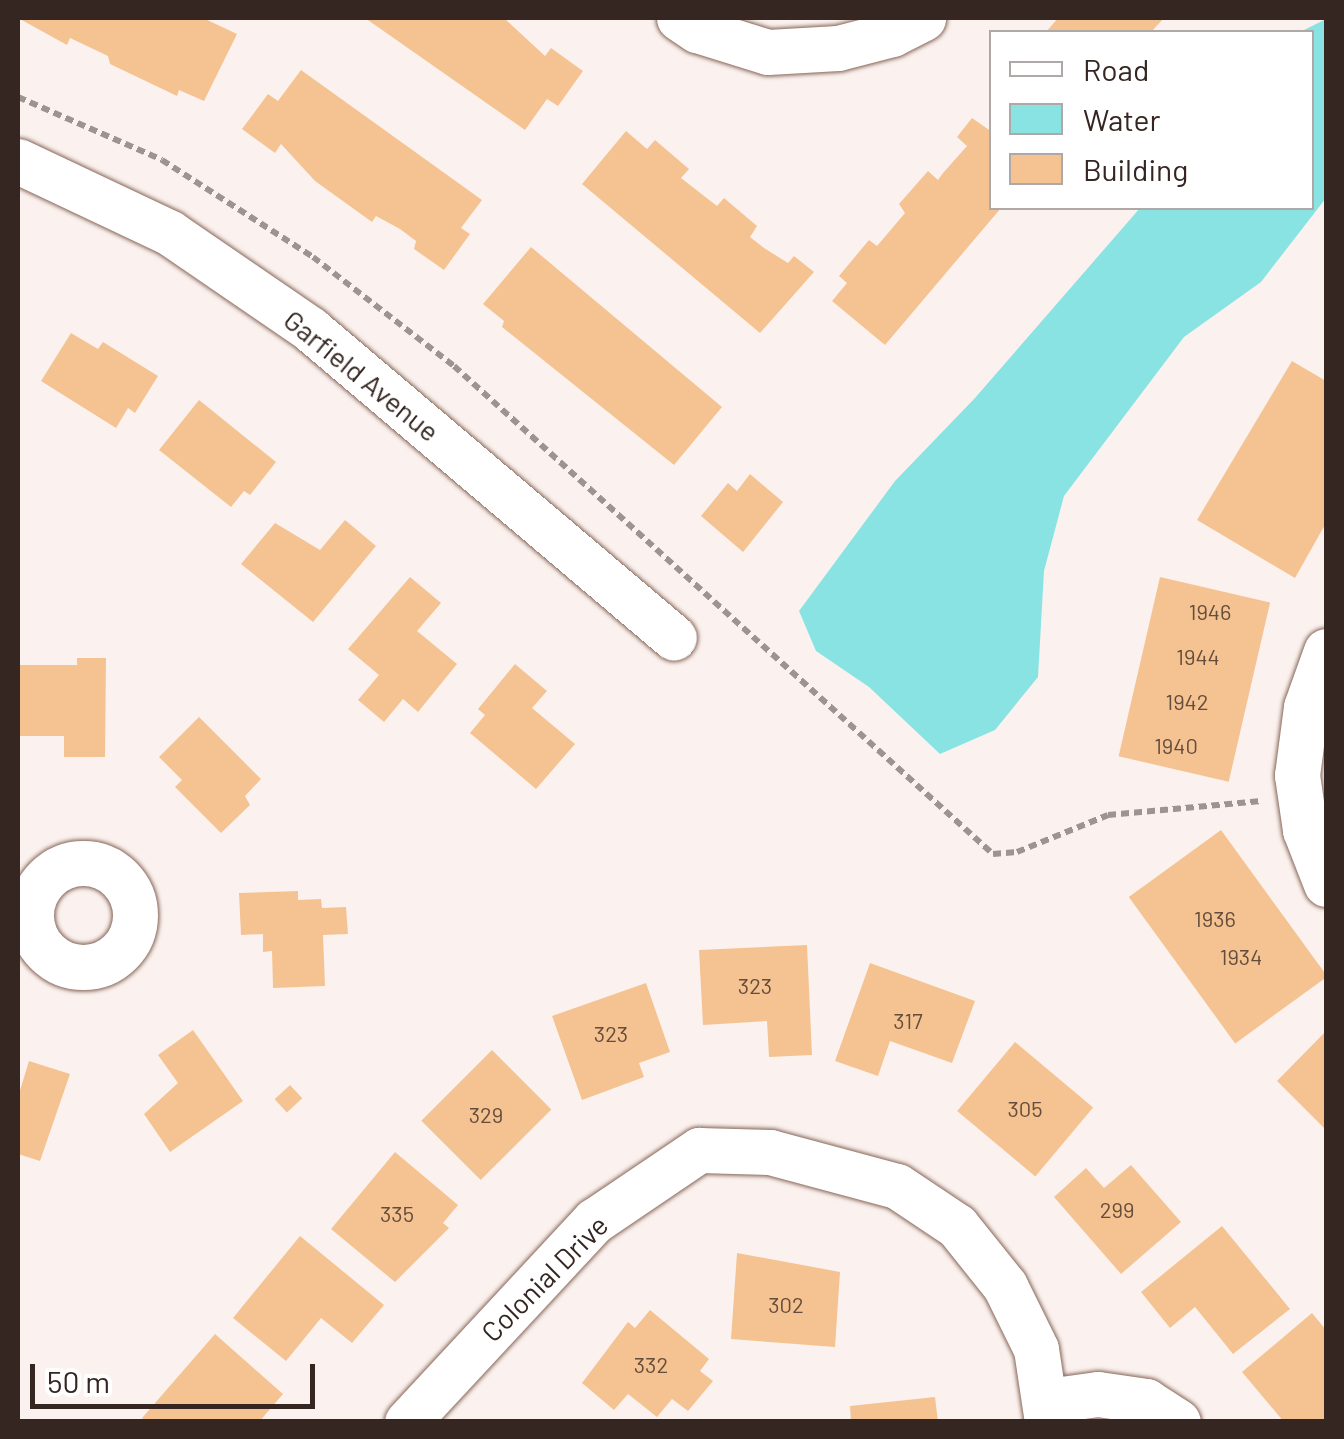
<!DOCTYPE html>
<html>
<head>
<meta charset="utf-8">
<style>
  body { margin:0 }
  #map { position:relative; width:1344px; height:1439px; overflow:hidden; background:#fbf2ef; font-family:Barlow,sans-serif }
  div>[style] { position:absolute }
  .water>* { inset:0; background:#89e3e3 }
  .building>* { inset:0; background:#f5c391; transform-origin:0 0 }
  .path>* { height:6px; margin-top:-3px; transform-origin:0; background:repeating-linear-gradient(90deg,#9f938f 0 8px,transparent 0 13px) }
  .roads { filter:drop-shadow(0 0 2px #876558) drop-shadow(0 0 2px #876558) }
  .street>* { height:45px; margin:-22.5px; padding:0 22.5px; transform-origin:22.5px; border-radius:22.5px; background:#fff }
  .street>.ring { margin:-22.5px; padding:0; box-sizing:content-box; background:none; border:45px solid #fff; border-radius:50% }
  span { translate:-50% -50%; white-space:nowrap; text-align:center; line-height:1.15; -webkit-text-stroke:10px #fff; paint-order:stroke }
  .number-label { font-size:22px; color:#654d3d }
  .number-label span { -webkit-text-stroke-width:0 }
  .street-label { font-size:28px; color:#352621 }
  .frame { position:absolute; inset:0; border:20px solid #352621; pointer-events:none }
  .legend { position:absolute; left:989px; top:30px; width:325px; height:180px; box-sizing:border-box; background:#fff; border:2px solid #aea8a6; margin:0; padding:12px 18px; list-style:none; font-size:30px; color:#352621 }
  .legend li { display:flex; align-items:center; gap:20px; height:50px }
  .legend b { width:50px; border:2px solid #aea8a6 }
  .scale { position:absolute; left:30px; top:1364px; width:285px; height:45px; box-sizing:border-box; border:5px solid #352621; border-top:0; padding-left:12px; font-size:30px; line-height:35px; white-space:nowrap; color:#352621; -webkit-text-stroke:8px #fff; paint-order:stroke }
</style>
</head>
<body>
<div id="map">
  <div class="water">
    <i style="clip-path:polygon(1326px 19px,1326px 198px,1261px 282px,1184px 337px,1064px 496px,1044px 571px,1038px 677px,995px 730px,940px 754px,869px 687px,816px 651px,799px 611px,895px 481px,975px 398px,1140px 208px,1312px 208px,1312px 32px,1300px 32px)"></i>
  </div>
  <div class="building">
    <i style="clip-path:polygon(18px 18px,203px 18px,237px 34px,204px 101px,179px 90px,177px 96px,110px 64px,108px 56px,70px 38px,67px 45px)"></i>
    <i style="clip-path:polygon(365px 18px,504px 18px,545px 56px,551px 48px,583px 71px,558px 106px,547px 99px,525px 130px)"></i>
    <i style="clip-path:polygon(1058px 18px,1164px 18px,1151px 32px,1046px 32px)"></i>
    <i style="clip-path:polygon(301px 70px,482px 200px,461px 228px,470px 234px,444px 270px,414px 249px,416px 241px,400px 229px,376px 216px,372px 222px,315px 181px,281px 144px,275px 153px,242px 129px,268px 94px,278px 101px)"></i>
    <i style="clip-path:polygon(972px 118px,992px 132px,992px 208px,1001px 208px,885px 345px,832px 301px,847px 283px,839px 276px,869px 240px,877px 246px,905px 213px,899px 204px,928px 171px,938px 180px,943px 173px,967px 146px,957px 137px)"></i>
    <i style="clip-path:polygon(626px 131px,647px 149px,655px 140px,689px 169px,681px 178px,717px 206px,724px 198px,757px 226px,750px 237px,764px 248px,788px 263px,794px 256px,814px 272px,760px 333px,582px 184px)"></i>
    <i style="clip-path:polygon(531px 247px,722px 407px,674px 465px,502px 327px,504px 321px,483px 304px)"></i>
    <i style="clip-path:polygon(71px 333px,98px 349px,103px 342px,158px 376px,135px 413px,128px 408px,116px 428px,41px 381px)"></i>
    <i style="clip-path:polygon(1292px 361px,1326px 381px,1326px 523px,1295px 578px,1197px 520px)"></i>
    <i style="clip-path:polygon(199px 400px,276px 462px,250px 495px,244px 491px,231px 507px,159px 450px)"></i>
    <i style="clip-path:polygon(750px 474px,783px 502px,743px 552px,701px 516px,728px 483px,737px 491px)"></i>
    <i style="clip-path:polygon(345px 520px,376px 546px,313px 622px,241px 564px,275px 523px,320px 550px)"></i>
    <i style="clip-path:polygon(410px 577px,441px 603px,417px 631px,457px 664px,418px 712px,403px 699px,384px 722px,358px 700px,379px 675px,348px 649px)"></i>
    <i style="left:1160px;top:577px;width:113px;height:184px;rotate:13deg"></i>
    <i style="clip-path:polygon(77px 658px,106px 658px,105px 757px,64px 757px,64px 736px,18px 736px,18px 665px,77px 665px)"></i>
    <i style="clip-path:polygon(515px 664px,547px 691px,532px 708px,575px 744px,536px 789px,470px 733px,485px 715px,478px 709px)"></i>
    <i style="clip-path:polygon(199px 717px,261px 779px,245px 796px,250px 805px,221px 833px,175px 787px,182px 780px,159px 757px)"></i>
    <i style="left:1221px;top:830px;width:181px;height:114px;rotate:54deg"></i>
    <i style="clip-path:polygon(298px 891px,298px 900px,321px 899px,322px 908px,346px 907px,348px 934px,323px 935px,325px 986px,273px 988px,272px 951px,263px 952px,263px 934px,241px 935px,239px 893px)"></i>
    <i style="clip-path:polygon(807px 945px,812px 1055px,769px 1057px,767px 1021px,703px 1025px,699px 950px)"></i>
    <i style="clip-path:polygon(870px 963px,975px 1001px,952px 1063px,890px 1041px,878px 1076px,835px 1061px)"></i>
    <i style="clip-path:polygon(646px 983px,670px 1052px,639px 1063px,644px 1077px,582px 1100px,552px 1016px)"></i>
    <i style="clip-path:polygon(193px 1030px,243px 1101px,170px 1152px,144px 1114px,178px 1083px,158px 1055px)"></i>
    <i style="clip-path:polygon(1326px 1031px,1326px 1130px,1277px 1081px)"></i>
    <i style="left:1015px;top:1042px;width:102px;height:90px;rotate:40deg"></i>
    <i style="left:492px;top:1050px;width:84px;height:100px;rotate:45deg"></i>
    <i style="clip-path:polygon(29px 1061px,70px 1074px,40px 1161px,18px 1154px,18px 1097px)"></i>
    <i style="left:290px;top:1085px;width:18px;height:21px;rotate:47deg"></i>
    <i style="clip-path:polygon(395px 1152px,458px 1205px,443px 1223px,449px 1228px,395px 1282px,331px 1229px)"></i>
    <i style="clip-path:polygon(1131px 1165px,1181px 1222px,1121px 1274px,1054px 1197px,1086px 1168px,1104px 1188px)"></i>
    <i style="clip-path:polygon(1222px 1226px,1290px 1309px,1233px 1354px,1195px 1307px,1170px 1328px,1141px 1292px)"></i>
    <i style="clip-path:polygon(300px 1236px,384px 1305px,352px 1343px,321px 1318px,286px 1361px,233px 1318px)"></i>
    <i style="clip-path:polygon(737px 1253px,840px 1272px,835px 1347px,731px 1339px)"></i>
    <i style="clip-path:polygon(650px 1310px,709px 1359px,700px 1371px,713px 1381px,688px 1411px,672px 1399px,657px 1417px,628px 1394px,614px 1410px,582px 1383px,628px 1322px,635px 1328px)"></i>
    <i style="clip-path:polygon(1312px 1313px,1326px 1330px,1326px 1422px,1284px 1422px,1242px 1372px)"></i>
    <i style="clip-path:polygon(215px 1334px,283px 1394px,259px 1422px,147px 1422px,142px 1418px)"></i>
    <i style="clip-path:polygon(935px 1397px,938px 1422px,851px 1422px,850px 1406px)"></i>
  </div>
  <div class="path">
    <i style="left:18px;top:97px;width:157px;rotate:23.6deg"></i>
    <i style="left:162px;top:160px;width:179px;rotate:32.7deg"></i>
    <i style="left:313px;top:257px;width:178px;rotate:37.7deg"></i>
    <i style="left:454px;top:366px;width:727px;rotate:42.16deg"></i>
    <i style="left:993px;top:854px;width:24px;rotate:-5deg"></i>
    <i style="left:1017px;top:852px;width:98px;rotate:-22.1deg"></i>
    <i style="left:1108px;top:815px;width:154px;rotate:-5.2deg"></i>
  </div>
  <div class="roads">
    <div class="street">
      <i style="left:679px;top:18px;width:22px;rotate:34deg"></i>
      <i style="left:697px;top:30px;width:74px;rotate:17.2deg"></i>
      <i style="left:768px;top:52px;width:70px;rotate:-3.3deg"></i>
      <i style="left:838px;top:48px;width:56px;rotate:-14.5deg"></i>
      <i style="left:892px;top:34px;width:35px;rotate:-27deg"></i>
      <i style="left:18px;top:161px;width:168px;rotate:25.3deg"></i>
      <i style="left:170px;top:233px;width:170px;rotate:34.4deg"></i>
      <i style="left:310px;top:329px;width:477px;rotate:40.3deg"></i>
      <i style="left:1326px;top:651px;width:59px;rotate:109.7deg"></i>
      <i style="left:1306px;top:707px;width:69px;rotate:97.5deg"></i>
      <i style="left:1297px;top:775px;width:56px;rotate:81.7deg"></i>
      <i style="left:1305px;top:830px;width:58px;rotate:68.7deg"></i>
      <i class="ring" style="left:31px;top:863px;width:59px;height:59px"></i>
      <i style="left:1047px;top:1401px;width:51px;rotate:-7.8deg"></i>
      <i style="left:1098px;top:1394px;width:49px;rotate:8.3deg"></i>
      <i style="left:1146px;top:1401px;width:38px;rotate:33deg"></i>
      <i style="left:407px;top:1422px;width:275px;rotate:-47.1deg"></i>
      <i style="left:594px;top:1221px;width:127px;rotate:-34.1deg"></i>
      <i style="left:699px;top:1150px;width:71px;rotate:1.6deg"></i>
      <i style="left:770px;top:1152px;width:131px;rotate:15deg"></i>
      <i style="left:897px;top:1186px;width:72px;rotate:33.7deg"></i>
      <i style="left:957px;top:1226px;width:77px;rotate:51.3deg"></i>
      <i style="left:1005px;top:1286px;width:70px;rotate:63.8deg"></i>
      <i style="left:1036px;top:1349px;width:74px;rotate:81.4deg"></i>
    </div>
  </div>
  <div class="number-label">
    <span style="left:1210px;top:612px">1946</span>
    <span style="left:1198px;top:657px">1944</span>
    <span style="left:1187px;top:702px">1942</span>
    <span style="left:1176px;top:746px">1940</span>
    <span style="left:1215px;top:919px">1936</span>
    <span style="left:1241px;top:957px">1934</span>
    <span style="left:755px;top:986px">323</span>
    <span style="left:908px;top:1021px">317</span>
    <span style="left:611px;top:1034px">323</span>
    <span style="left:1025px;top:1109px">305</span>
    <span style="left:486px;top:1115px">329</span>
    <span style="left:1117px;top:1210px">299</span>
    <span style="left:397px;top:1214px">335</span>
    <span style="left:786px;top:1305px">302</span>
    <span style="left:651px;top:1365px">332</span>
  </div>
  <div class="street-label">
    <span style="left:362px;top:375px;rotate:39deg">Garfield Avenue</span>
    <span style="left:544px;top:1278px;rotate:-45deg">Colonial Drive</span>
  </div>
  <div class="frame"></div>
  <ul class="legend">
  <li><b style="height:12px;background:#fff"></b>Road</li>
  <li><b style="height:28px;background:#89e3e3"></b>Water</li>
  <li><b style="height:28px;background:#f5c391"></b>Building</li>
  </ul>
  <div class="scale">50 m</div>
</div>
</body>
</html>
